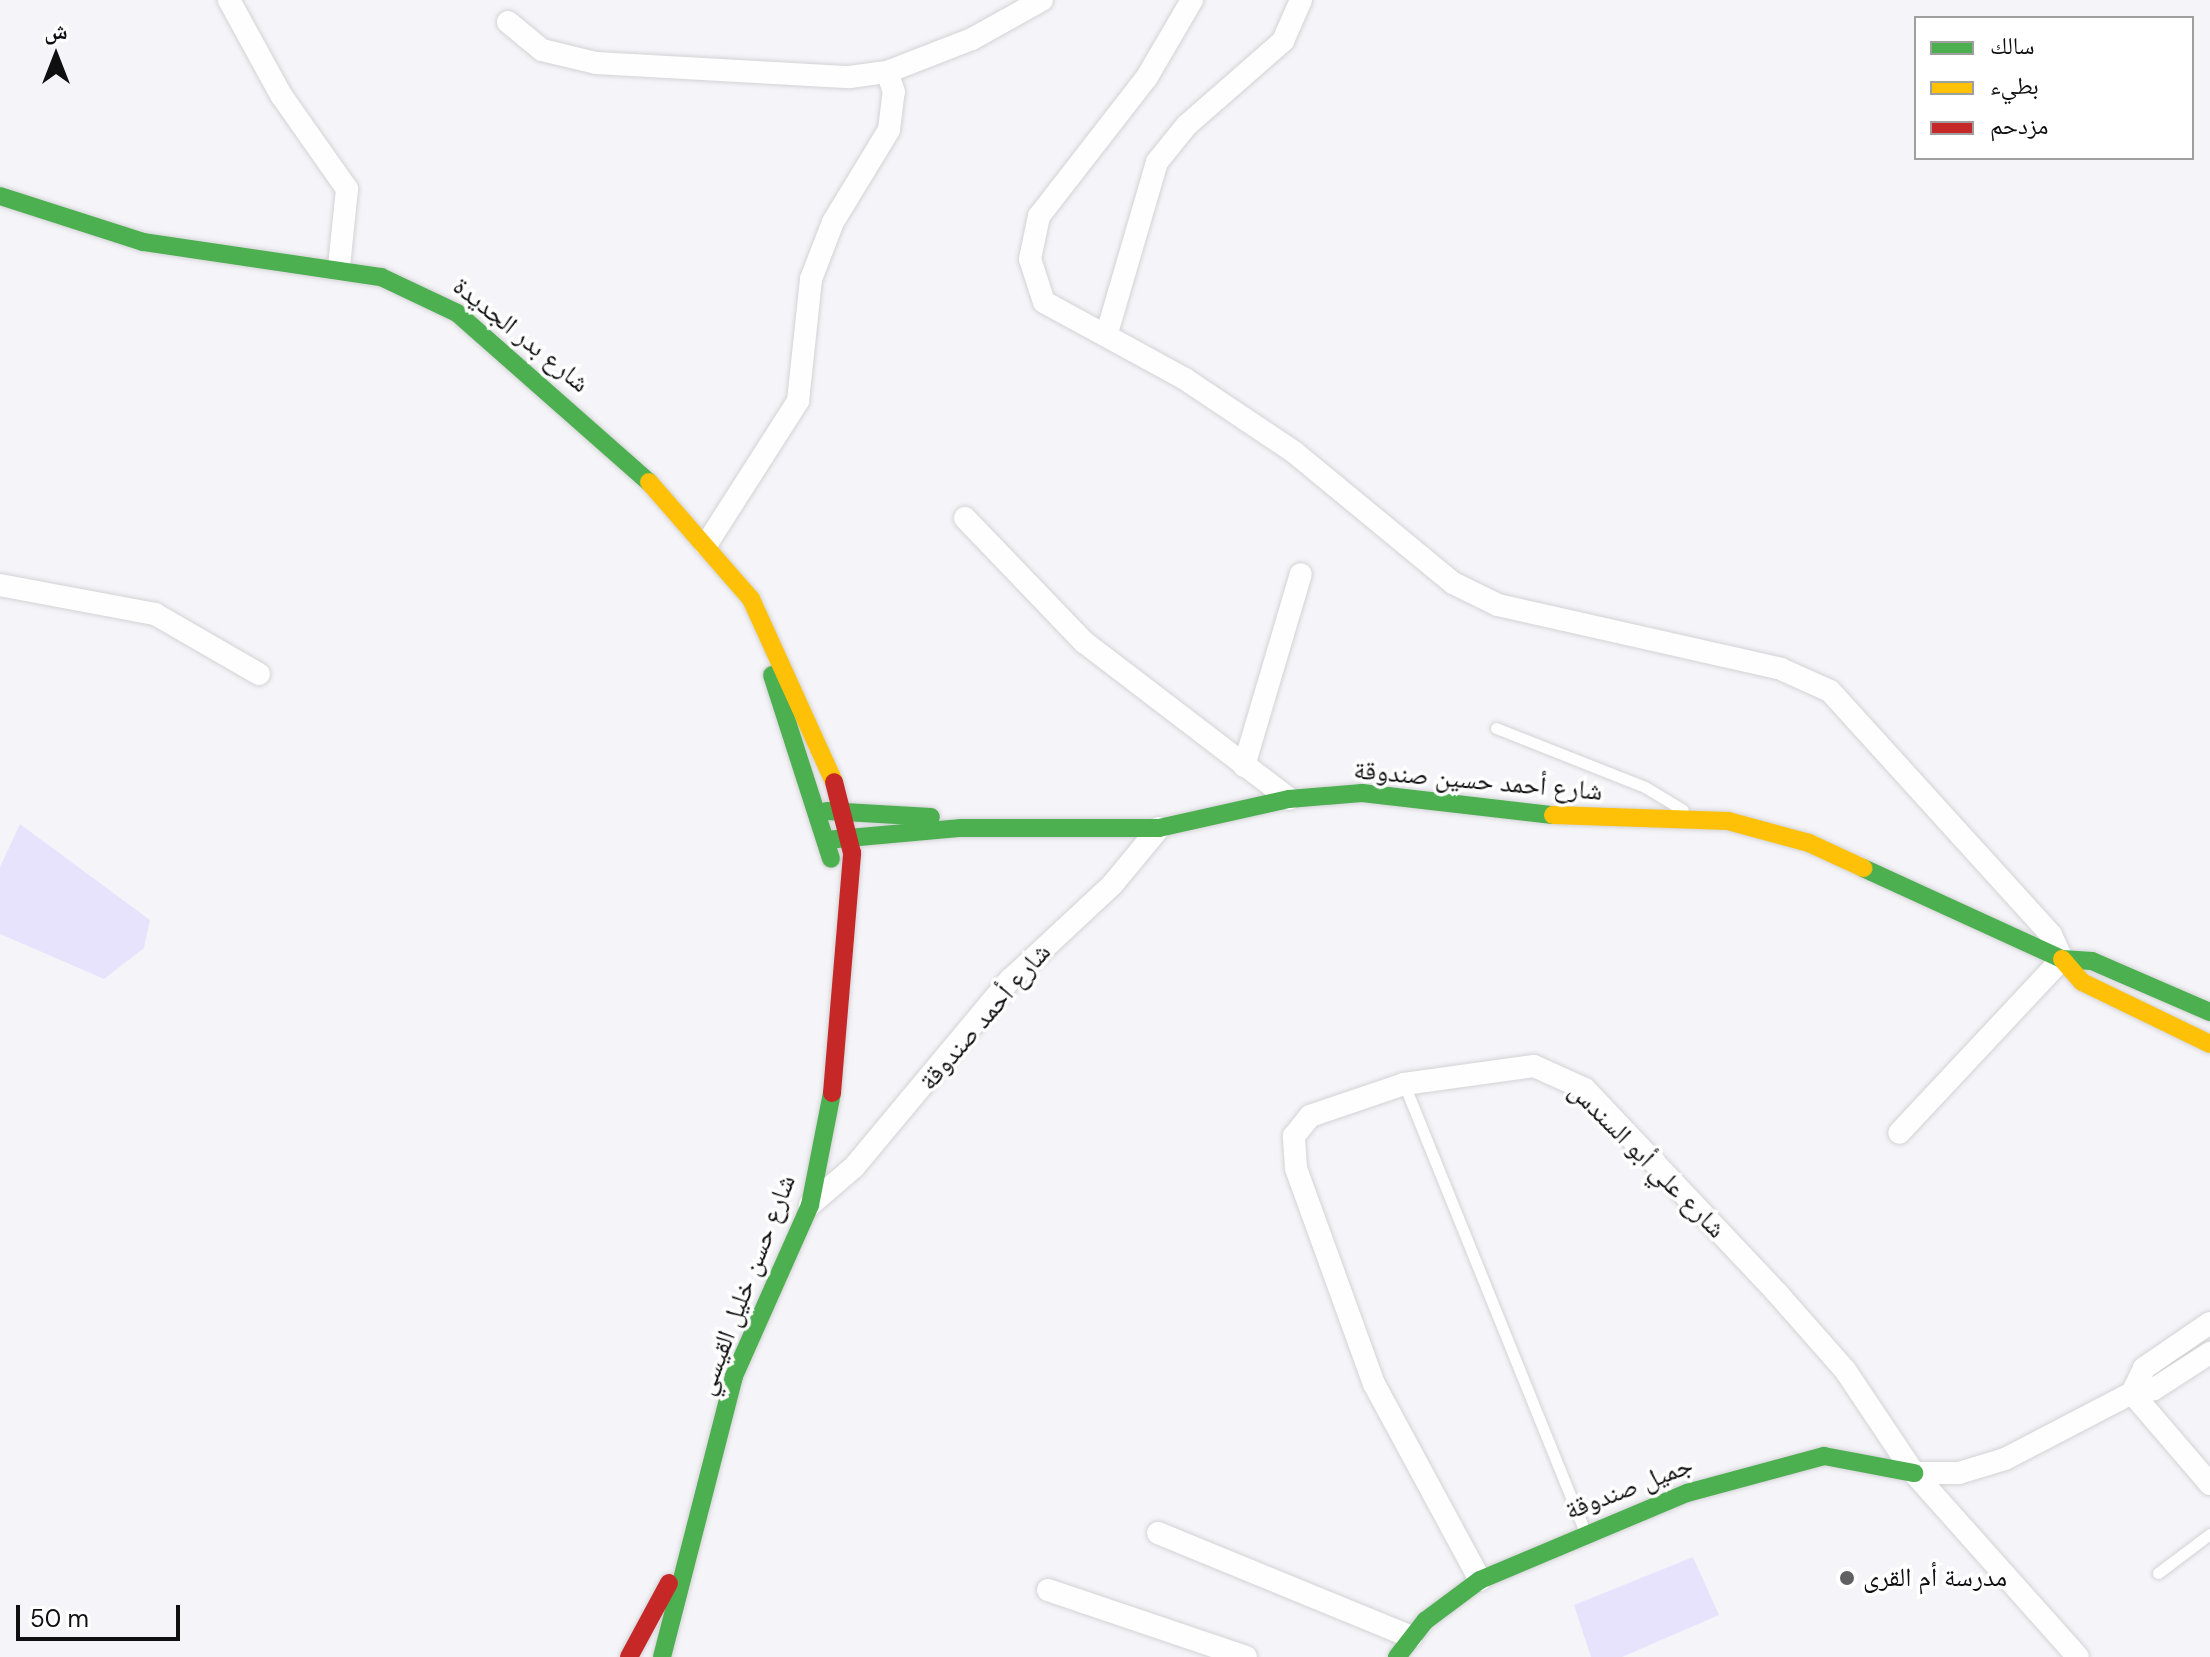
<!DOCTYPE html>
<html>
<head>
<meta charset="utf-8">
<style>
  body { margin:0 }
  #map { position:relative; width:2210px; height:1657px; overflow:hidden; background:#f5f5f9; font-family:"DM Sans","Noto Naskh Arabic",sans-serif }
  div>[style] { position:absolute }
  .green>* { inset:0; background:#e8e3fc }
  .roads { filter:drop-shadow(0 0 2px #d3d3d6) drop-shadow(0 0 2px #d3d3d6) }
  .lane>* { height:11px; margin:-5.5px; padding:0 5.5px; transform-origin:5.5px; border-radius:5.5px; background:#fefefe }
  .street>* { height:22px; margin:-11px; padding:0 11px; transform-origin:11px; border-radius:11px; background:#fefefe }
  .fast>* { height:18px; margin:-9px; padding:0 9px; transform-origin:9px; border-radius:9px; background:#4caf50 }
  .slow>* { height:18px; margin:-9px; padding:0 9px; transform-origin:9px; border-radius:9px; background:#ffc107 }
  .jam>* { height:18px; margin:-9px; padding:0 9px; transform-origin:9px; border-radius:9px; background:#c62828 }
  .dots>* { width:22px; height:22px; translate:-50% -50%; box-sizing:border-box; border:4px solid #fff; border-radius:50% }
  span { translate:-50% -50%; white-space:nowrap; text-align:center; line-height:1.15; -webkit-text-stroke:7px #fff; paint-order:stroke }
  .street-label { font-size:26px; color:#0f0f11 }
  .poi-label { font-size:26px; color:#0f0f11 }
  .left { translate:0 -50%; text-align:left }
  .legend { position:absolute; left:1914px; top:16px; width:280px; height:144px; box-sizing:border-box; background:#fff; border:2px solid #9f9fa0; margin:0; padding:10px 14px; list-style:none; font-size:24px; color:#0f0f11 }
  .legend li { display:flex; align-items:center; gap:16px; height:40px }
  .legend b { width:40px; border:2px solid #9f9fa0 }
  .north { position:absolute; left:16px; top:16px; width:80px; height:80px; -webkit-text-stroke:6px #fff; paint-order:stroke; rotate:0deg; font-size:22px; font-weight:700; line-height:32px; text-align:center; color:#0f0f11 }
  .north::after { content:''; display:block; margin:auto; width:28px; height:36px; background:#0f0f11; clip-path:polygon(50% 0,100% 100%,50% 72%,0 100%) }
  .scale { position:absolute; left:16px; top:1605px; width:164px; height:36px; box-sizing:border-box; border:4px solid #0f0f11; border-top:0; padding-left:10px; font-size:24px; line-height:28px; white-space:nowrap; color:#0f0f11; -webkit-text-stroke:6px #fff; paint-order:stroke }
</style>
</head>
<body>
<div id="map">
  <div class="green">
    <i style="clip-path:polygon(20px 824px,150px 920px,144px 948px,104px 979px,0 934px,0 867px)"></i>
    <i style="clip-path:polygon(1693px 1557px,1719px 1615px,1622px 1657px,1591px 1657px,1574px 1605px)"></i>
  </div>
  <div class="roads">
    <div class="lane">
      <i style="left:1496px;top:728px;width:160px;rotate:21.6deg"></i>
      <i style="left:1645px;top:787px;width:44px;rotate:31.2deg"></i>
      <i style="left:1404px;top:1084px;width:482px;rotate:68deg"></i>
      <i style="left:2158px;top:1573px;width:65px;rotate:-36.9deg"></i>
    </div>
    <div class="street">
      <i style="left:229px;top:0;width:108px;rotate:61.3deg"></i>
      <i style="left:281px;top:95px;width:115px;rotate:54.9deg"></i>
      <i style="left:347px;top:189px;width:78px;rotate:95.9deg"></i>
      <i style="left:1192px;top:0;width:89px;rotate:120.3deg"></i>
      <i style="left:1147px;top:77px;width:176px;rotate:127.8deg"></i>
      <i style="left:1039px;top:216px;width:44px;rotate:101.8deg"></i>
      <i style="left:1030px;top:259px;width:45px;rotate:72deg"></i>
      <i style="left:1044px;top:302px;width:161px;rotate:28.6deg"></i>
      <i style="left:1185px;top:379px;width:131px;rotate:33.8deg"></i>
      <i style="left:1294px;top:452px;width:206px;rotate:39.5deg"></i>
      <i style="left:1453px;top:583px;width:50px;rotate:26.1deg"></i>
      <i style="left:1498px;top:605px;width:290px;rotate:12.7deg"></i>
      <i style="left:1781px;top:669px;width:54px;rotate:24.2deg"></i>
      <i style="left:1830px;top:691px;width:329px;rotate:47.8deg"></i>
      <i style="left:2051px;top:935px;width:26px;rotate:65deg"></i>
      <i style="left:2062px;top:959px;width:238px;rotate:133.1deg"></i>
      <i style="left:508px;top:22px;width:44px;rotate:39.5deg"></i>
      <i style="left:542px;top:50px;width:56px;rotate:13.5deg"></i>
      <i style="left:596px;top:63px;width:254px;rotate:3.2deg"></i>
      <i style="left:850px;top:77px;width:37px;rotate:-8deg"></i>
      <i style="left:887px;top:72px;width:91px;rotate:-21.2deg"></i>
      <i style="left:972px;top:39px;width:80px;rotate:-29.1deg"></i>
      <i style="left:1107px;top:333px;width:178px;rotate:-73.7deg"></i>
      <i style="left:1157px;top:162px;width:48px;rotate:-51deg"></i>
      <i style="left:1187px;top:125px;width:128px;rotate:-41.2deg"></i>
      <i style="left:1283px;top:41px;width:45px;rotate:-66.3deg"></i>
      <i style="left:965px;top:518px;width:172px;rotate:46.2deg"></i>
      <i style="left:1084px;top:642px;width:258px;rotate:37.4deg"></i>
      <i style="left:706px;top:545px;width:171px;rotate:-57.4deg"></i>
      <i style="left:798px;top:401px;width:123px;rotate:-83.9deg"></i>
      <i style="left:811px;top:279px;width:61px;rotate:-68.9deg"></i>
      <i style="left:833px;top:222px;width:108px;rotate:-58.7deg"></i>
      <i style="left:889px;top:130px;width:38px;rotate:-83deg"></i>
      <i style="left:894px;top:92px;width:21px;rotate:-109deg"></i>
      <i style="left:0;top:585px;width:158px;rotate:10.6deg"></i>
      <i style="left:155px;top:614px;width:120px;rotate:30deg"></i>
      <i style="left:1244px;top:766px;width:200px;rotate:-73.5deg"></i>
      <i style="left:810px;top:1205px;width:58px;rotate:-40.8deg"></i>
      <i style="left:854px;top:1167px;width:244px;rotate:-50.2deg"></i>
      <i style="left:1010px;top:980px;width:139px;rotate:-43deg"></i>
      <i style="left:1112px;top:885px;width:74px;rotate:-50.5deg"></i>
      <i style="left:2132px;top:1393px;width:120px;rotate:49.4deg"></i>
      <i style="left:2132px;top:1393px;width:28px;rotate:-64deg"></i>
      <i style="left:2144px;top:1368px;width:80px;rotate:-34.3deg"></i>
      <i style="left:1914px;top:1473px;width:45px"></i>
      <i style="left:1959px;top:1473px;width:48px;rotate:-16.9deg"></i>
      <i style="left:2005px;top:1459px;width:143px;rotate:-27.5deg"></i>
      <i style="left:2132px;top:1393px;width:22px;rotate:-10deg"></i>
      <i style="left:2154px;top:1389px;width:67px;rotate:-32.7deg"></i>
      <i style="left:1158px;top:1533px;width:274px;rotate:22.3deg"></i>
      <i style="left:1480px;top:1580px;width:223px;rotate:-118.4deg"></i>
      <i style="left:1374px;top:1384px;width:230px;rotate:-109.9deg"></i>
      <i style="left:1296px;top:1168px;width:32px;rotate:-94deg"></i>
      <i style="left:1294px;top:1136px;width:26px;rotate:-51deg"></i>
      <i style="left:1310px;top:1116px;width:99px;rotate:-18.8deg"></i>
      <i style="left:1404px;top:1084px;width:131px;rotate:-7.9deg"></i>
      <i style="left:1534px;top:1066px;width:56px;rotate:24.3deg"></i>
      <i style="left:1585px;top:1089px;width:282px;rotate:46.7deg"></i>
      <i style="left:1778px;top:1294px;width:101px;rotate:48.6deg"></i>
      <i style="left:1845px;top:1370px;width:124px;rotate:56.2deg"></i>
      <i style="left:1914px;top:1473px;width:246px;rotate:48.3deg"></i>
      <i style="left:1048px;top:1590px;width:209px;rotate:18.7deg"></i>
    </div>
    <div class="fast">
      <i style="left:0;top:196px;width:150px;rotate:17.8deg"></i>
      <i style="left:143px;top:242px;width:241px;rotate:8.4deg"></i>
      <i style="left:381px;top:277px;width:84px;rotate:25.3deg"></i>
      <i style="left:457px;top:313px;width:256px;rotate:41.4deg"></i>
      <i style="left:772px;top:675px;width:193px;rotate:72.2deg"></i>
      <i style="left:827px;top:811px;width:104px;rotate:3.3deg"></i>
      <i style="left:826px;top:840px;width:136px;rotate:-5.1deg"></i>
      <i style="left:961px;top:828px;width:198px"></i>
      <i style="left:1159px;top:828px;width:133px;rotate:-12.6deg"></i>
      <i style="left:1289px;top:799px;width:73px;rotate:-4.7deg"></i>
      <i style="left:1362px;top:793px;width:192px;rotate:6.6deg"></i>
      <i style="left:1863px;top:868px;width:219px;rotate:24.6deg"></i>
      <i style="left:2062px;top:959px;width:30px;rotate:4deg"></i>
      <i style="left:2092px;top:961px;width:129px;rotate:23.4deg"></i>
      <i style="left:662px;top:1657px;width:290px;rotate:-75.6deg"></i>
      <i style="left:734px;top:1376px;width:187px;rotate:-66deg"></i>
      <i style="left:810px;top:1205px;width:114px;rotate:-78.9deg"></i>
      <i style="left:1397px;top:1657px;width:46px;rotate:-52.1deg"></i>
      <i style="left:1425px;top:1621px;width:69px;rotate:-36.7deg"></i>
      <i style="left:1480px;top:1580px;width:225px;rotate:-22.8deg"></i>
      <i style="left:1687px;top:1493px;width:142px;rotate:-15.1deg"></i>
      <i style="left:1824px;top:1456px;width:92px;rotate:10.7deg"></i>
    </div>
    <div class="slow">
      <i style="left:649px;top:482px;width:155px;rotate:48.9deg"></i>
      <i style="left:751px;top:599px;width:201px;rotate:65.6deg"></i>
      <i style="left:1553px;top:815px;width:175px;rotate:2deg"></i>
      <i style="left:1728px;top:821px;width:84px;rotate:15.2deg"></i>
      <i style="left:1809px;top:843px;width:60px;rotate:24.8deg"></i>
      <i style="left:2062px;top:959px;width:30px;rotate:49deg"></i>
      <i style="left:2082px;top:982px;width:142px;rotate:25.8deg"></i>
    </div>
    <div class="jam">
      <i style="left:832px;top:1093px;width:241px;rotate:-85.2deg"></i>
      <i style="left:852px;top:853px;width:73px;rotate:-104.2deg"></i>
      <i style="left:629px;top:1657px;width:84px;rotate:-61.6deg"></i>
    </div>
  </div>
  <div class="dots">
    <i style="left:1847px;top:1578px;background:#606062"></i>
  </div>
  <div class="street-label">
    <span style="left:521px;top:335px;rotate:39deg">شارع بدر الجديدة</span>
    <span style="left:1478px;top:781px;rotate:5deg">شارع أحمد حسين صندوقة</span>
    <span style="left:985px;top:1017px;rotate:-49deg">شارع أحمد صندوقة</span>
    <span style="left:1647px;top:1160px;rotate:45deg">شارع علي أبو السندس</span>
    <span style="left:746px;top:1285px;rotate:-69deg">شارع حسن خليل القيسي</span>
    <span style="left:1629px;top:1488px;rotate:-21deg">جميل صندوقة</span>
  </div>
  <div class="poi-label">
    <span class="left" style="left:1863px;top:1578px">مدرسة أم القرى</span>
  </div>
  <ul class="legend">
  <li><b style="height:10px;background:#4caf50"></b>سالك</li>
  <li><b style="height:10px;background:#ffc107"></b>بطيء</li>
  <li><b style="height:10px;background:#c62828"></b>مزدحم</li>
  </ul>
  <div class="north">ش</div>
  <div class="scale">50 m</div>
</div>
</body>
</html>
